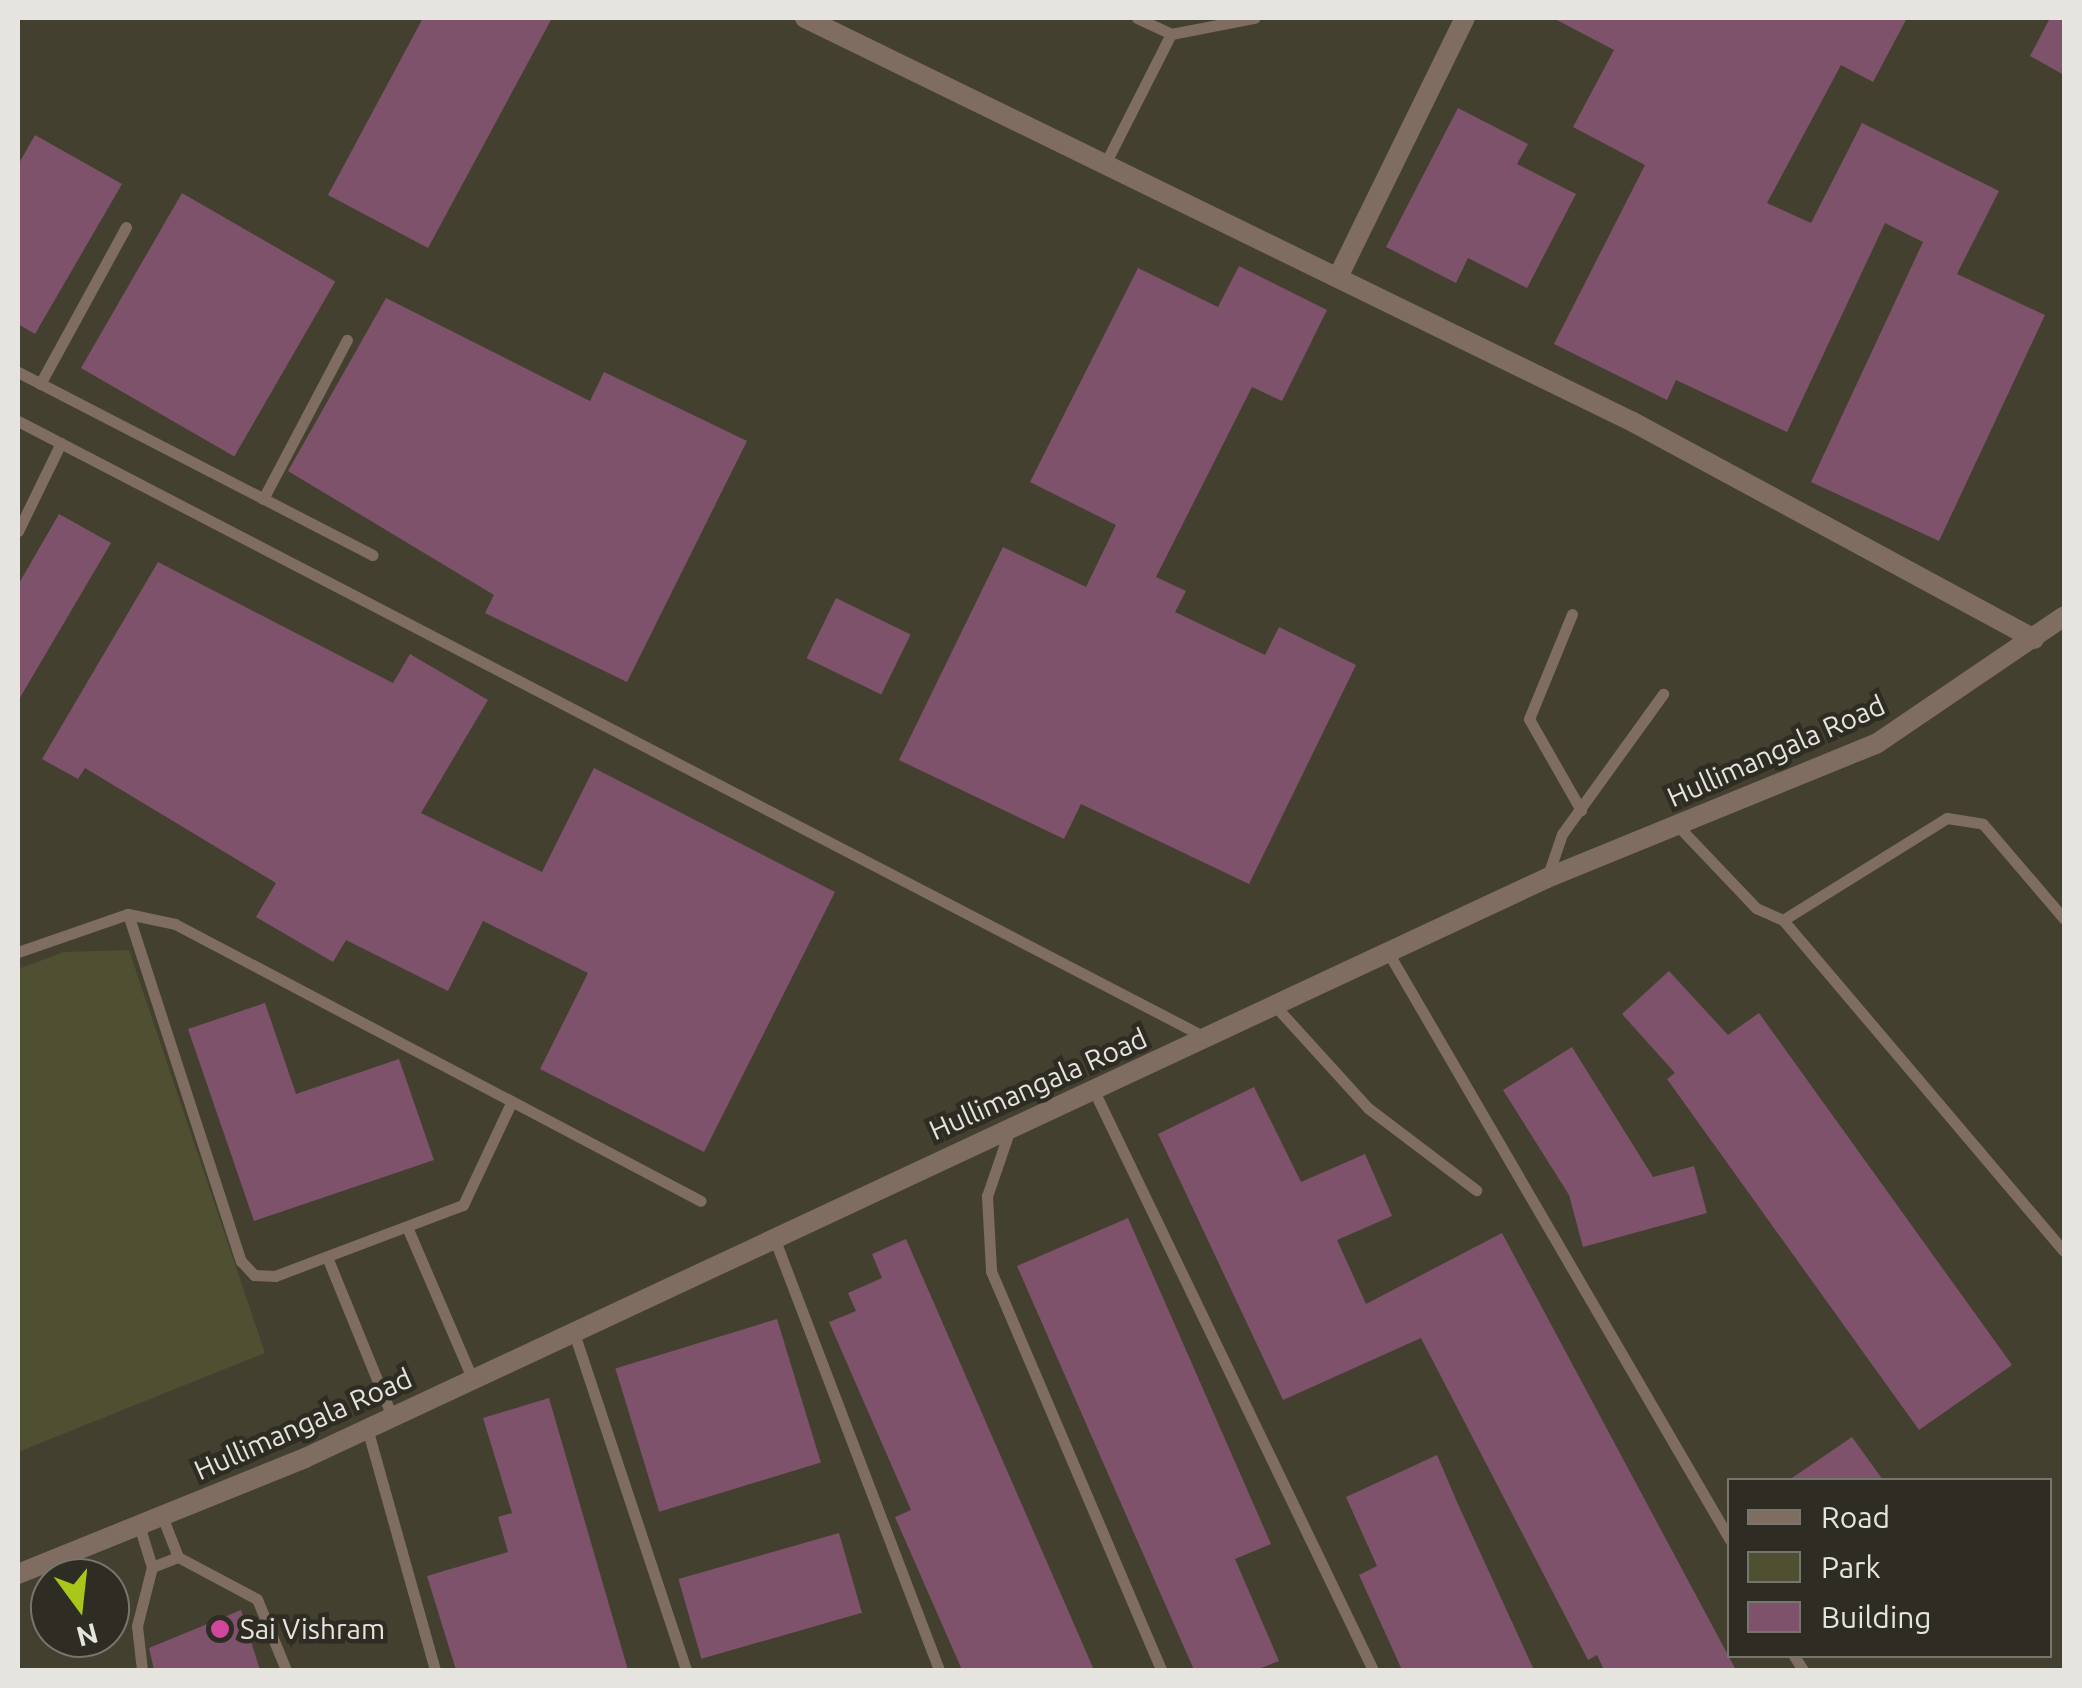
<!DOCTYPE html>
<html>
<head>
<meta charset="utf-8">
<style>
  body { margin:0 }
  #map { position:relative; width:2082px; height:1688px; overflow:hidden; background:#38362d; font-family:Ubuntu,sans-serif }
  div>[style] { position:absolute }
  .built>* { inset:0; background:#434030 }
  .green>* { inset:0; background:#4e5031 }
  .building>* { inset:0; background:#7e526a; transform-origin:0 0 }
  .service>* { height:11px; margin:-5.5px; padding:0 5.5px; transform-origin:5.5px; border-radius:5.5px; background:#806d61 }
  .minor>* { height:20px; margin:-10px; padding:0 10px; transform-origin:10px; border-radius:10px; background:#806d61 }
  .tertiary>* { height:20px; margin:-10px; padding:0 10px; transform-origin:10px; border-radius:10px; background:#806d61 }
  .dots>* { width:28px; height:28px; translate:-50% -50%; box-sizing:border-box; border:5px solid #2e2c23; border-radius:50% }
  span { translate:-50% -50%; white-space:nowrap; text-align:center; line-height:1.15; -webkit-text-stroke:9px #2e2c23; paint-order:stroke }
  .street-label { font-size:28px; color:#e5e4de }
  .poi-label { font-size:28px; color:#e5e4de }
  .left { translate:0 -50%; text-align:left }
  .frame { position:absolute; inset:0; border:20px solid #e5e4de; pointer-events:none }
  .legend { position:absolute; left:1727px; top:1478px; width:325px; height:180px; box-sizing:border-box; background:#2e2c23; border:2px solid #77766e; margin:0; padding:12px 18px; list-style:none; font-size:30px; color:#e5e4de }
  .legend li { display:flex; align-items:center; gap:20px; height:50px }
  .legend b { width:50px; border:2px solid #77766e }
  .north { position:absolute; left:30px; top:1558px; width:100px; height:100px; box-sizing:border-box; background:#2e2c23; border:2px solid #77766e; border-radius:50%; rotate:165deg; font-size:28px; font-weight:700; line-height:40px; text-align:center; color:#e5e4de }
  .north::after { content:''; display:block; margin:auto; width:35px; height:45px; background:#a9c71a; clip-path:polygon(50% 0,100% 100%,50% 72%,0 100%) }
</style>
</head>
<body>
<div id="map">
  <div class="built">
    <i style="clip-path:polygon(evenodd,18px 18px,2064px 18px,2064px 1670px,18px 1670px,18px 18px,1730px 1480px,2050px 1480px,2050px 1656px,1730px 1656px,1730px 1480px,18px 18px,50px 1578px,110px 1578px,110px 1638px,50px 1638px,50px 1578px)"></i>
  </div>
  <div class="green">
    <i style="clip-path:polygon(129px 950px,265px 1353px,18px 1452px,18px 969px,64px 952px)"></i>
  </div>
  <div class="building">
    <i style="clip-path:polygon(423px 18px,552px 18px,428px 248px,328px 195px)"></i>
    <i style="clip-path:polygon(1553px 18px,1907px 18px,1873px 82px,1841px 65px,1767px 203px,1811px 223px,1862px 123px,1999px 191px,1957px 274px,2045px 315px,1939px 541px,1811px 482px,1923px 242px,1885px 223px,1787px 432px,1676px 380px,1667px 400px,1554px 344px,1645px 165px,1573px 127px,1614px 50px)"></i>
    <i style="clip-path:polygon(2050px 18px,2064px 18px,2064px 75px,2030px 56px)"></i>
    <i style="clip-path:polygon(1458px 108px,1528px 144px,1517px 164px,1576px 194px,1527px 288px,1468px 258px,1456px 283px,1386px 247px)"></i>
    <i style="clip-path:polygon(35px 135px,122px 184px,35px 334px,18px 324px,18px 165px)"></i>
    <i style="left:182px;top:193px;width:177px;height:202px;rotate:30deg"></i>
    <i style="clip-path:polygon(1239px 266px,1327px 310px,1282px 401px,1252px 387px,1156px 577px,1186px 591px,1175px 612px,1265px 655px,1279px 627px,1356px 665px,1249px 884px,1081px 804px,1064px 839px,899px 760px,1003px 547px,1086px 587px,1116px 525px,1030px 482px,1138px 268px,1218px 307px)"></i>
    <i style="clip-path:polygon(386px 298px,590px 401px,604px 372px,747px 441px,627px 682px,485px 613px,494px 595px,288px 471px)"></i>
    <i style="clip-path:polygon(59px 514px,111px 543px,18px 701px,18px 585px)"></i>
    <i style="clip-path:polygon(158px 562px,393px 683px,410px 654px,488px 700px,421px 813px,542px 872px,594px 768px,835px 892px,704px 1152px,540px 1069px,588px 973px,483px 921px,448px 991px,346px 940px,333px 962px,256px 917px,276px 883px,85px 768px,78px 779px,42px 759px)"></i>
    <i style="left:836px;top:598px;width:83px;height:67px;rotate:26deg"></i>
    <i style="clip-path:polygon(1669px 971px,1728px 1035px,1759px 1013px,2012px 1365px,1919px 1430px,1667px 1079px,1675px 1073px,1622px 1014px)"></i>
    <i style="clip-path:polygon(265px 1003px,296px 1094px,399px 1059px,434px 1160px,254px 1221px,188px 1029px)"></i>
    <i style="clip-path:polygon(1572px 1047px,1653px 1177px,1694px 1166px,1707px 1213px,1583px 1247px,1569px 1195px,1503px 1090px)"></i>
    <i style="clip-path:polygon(1254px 1087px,1301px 1182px,1365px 1154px,1392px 1216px,1337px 1240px,1366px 1304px,1502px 1233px,1736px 1670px,1604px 1670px,1597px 1655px,1588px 1660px,1421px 1338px,1283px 1400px,1158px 1134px)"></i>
    <i style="clip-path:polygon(1128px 1218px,1271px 1544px,1235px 1559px,1279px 1661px,1256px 1670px,1194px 1670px,1017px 1266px)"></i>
    <i style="clip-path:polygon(906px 1239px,1094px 1670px,962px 1670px,895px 1517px,911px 1510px,829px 1322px,856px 1311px,848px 1293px,882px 1278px,872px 1254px)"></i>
    <i style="left:777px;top:1319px;width:150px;height:169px;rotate:73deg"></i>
    <i style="clip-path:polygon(549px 1398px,628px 1670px,456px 1670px,427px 1576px,508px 1552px,498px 1517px,512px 1513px,483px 1418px)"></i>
    <i style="clip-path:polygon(1852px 1437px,1883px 1480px,1789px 1480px)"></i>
    <i style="clip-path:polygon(1437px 1455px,1457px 1502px,1534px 1670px,1402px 1670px,1359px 1575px,1377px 1566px,1346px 1497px)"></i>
    <i style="left:839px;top:1533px;width:83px;height:167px;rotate:74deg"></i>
    <i style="clip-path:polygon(241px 1610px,260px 1670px,154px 1670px,149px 1648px)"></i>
  </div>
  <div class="service">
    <i style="left:1137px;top:18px;width:38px;rotate:25deg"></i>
    <i style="left:1105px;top:164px;width:146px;rotate:-63.1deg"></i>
    <i style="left:1171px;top:34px;width:85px;rotate:-10.9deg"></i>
    <i style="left:18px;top:372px;width:399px;rotate:27.3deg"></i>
    <i style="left:40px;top:384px;width:179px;rotate:-61.3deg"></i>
    <i style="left:18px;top:421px;width:1340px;rotate:27.43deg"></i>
    <i style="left:263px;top:499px;width:180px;rotate:-62.2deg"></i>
    <i style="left:18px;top:531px;width:98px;rotate:-64deg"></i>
    <i style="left:1572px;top:614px;width:113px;rotate:112.3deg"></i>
    <i style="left:1529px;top:719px;width:105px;rotate:60.3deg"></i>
    <i style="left:1677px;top:825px;width:115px;rotate:46.4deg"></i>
    <i style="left:1756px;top:908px;width:30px;rotate:24deg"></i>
    <i style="left:1783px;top:920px;width:193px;rotate:-31.9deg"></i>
    <i style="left:1947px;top:818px;width:36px;rotate:9deg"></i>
    <i style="left:1983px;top:824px;width:125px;rotate:49.5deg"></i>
    <i style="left:1547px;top:878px;width:46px;rotate:-71.2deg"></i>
    <i style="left:1562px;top:834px;width:173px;rotate:-54.2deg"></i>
    <i style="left:128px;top:914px;width:365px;rotate:72deg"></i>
    <i style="left:241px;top:1261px;width:19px;rotate:47deg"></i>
    <i style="left:254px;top:1275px;width:21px;rotate:3deg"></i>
    <i style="left:275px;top:1276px;width:201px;rotate:-20.7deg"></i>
    <i style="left:463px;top:1205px;width:113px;rotate:-64.8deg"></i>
    <i style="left:1783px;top:920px;width:434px;rotate:49.7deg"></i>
    <i style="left:18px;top:952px;width:116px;rotate:-19.1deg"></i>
    <i style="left:128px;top:914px;width:48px;rotate:12deg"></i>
    <i style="left:175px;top:924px;width:594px;rotate:27.77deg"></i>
    <i style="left:1389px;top:954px;width:678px;rotate:59.8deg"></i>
    <i style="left:1277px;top:1008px;width:135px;rotate:47.7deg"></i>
    <i style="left:1368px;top:1108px;width:136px;rotate:37.2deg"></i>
    <i style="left:1093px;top:1089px;width:645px;rotate:64.27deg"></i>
    <i style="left:1010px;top:1129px;width:71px;rotate:108.9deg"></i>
    <i style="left:987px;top:1196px;width:75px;rotate:86.9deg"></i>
    <i style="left:991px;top:1271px;width:434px;rotate:66.9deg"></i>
    <i style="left:407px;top:1227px;width:164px;rotate:66.7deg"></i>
    <i style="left:773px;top:1235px;width:466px;rotate:69.1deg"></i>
    <i style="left:327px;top:1257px;width:172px;rotate:67.8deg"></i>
    <i style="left:573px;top:1330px;width:358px;rotate:71.6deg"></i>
    <i style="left:367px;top:1428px;width:251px;rotate:74.3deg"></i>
    <i style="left:162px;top:1516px;width:44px;rotate:68.7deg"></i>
    <i style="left:178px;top:1557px;width:89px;rotate:28deg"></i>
    <i style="left:257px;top:1599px;width:77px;rotate:67.8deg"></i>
    <i style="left:139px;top:1525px;width:44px;rotate:72.8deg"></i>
    <i style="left:152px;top:1567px;width:61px;rotate:104.3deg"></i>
    <i style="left:137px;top:1626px;width:44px;rotate:83.5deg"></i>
    <i style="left:152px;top:1567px;width:28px;rotate:-21deg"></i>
    <i style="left:1794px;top:1656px;width:17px;rotate:57deg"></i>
  </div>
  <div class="minor">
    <i style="left:805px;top:18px;width:921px;rotate:26.01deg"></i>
    <i style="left:1633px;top:422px;width:456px;rotate:28.4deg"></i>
    <i style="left:1338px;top:277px;width:288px;rotate:-63.9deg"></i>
  </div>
  <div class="tertiary">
    <i style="left:18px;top:1574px;width:310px;rotate:-22deg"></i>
    <i style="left:305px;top:1458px;width:1371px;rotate:-25.03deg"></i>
    <i style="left:1547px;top:878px;width:355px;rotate:-22.2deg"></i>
    <i style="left:1876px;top:744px;width:227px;rotate:-34.2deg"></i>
  </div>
  <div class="dots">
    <i style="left:220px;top:1629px;background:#d1479c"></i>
  </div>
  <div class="street-label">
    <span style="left:1776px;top:751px;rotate:-24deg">Hullimangala Road</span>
    <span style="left:1038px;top:1084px;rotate:-24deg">Hullimangala Road</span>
    <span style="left:303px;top:1424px;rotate:-24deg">Hullimangala Road</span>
  </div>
  <div class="poi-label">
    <span class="left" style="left:240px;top:1629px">Sai Vishram</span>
  </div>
  <div class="frame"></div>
  <ul class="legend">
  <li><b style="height:12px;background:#806d61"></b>Road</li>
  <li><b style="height:28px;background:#4e5031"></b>Park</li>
  <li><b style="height:28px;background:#7e526a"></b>Building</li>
  </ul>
  <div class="north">N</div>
</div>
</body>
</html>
